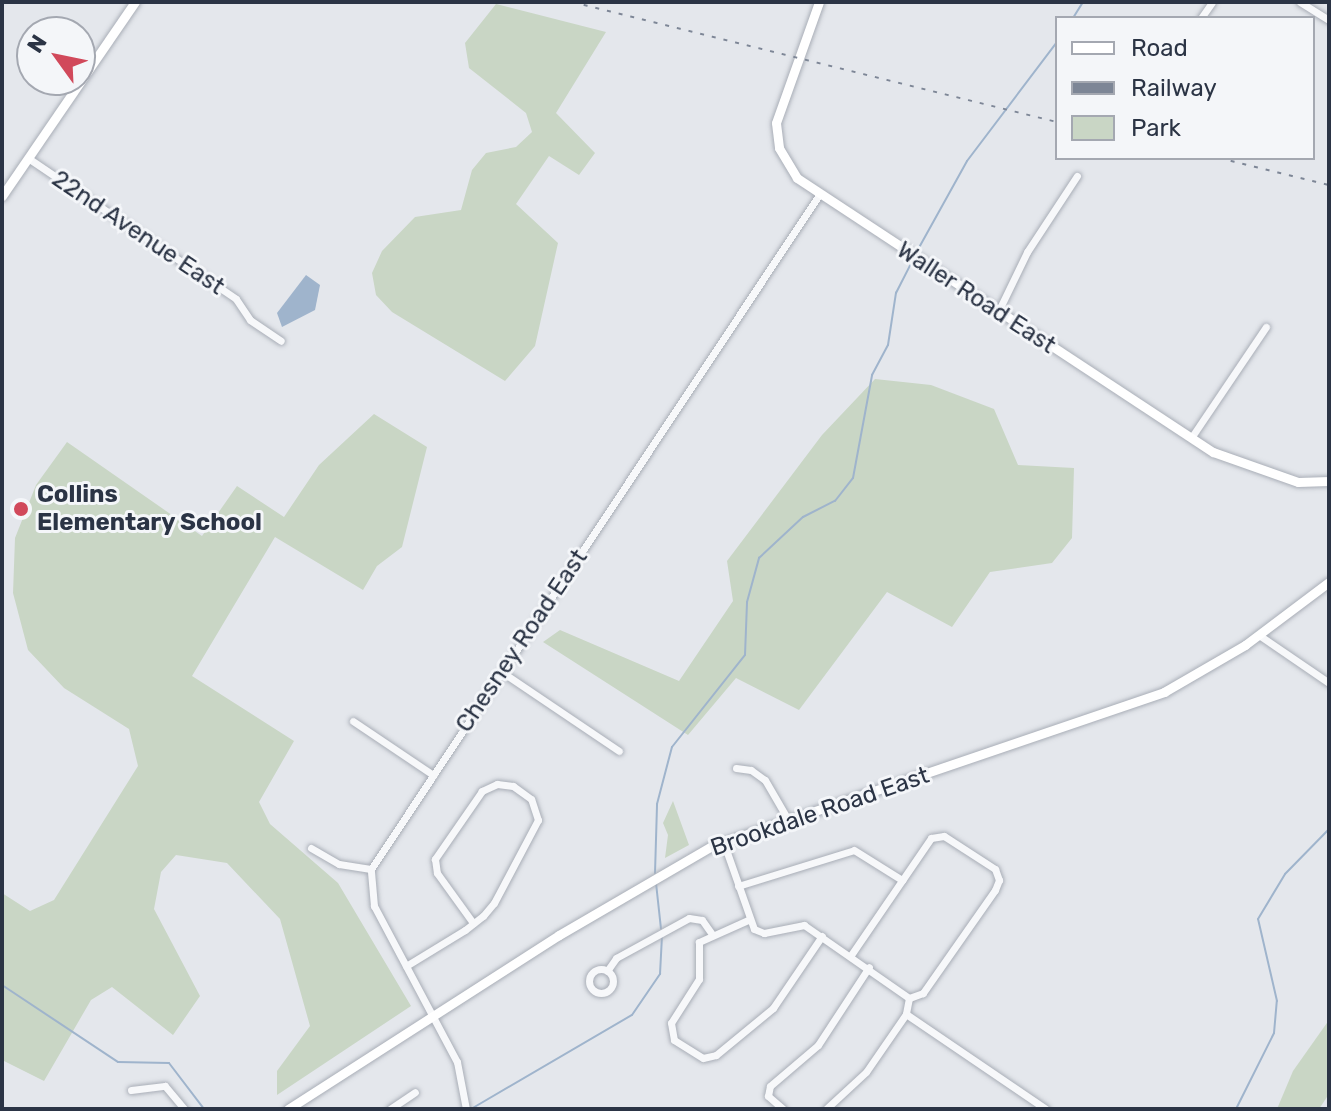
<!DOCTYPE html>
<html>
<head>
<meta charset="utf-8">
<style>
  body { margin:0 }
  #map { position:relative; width:1331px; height:1111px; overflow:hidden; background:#e4e7ec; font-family:Rubik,sans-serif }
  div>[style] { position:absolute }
  .green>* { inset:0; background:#c9d6c5 }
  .water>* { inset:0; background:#9fb4cc }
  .stream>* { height:2px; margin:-1px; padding:0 1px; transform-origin:1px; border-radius:1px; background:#9fb4cc }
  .roads { filter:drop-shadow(0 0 2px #a9aeb7) drop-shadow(0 0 2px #a9aeb7) }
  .street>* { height:7px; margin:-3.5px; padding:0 3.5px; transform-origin:3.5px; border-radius:3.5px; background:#f7f8fa }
  .street>.ring { margin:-3.5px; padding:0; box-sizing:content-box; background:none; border:7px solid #f7f8fa; border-radius:50% }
  .secondary>* { height:9px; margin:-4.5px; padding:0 4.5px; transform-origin:4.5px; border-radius:4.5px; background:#fff }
  .rail>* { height:2px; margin-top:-1px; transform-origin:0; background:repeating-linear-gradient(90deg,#7d8696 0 4px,transparent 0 12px) }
  .dots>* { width:22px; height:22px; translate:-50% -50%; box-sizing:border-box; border:4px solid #f4f6f9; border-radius:50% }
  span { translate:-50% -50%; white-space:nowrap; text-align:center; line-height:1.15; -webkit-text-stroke:6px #f4f6f9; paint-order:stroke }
  .street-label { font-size:24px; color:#2b3445 }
  .poi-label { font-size:24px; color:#2b3445; font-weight:700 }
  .left { translate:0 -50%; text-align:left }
  .frame { position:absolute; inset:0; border:4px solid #2b3445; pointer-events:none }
  .legend { position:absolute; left:1055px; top:16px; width:260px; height:144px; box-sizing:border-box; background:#f4f6f9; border:2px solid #a4a8b1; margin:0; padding:10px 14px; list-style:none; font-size:24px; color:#2b3445 }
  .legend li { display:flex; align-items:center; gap:16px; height:40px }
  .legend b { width:40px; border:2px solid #a4a8b1 }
  .north { position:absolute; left:16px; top:16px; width:80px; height:80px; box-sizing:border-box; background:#f4f6f9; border:2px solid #a4a8b1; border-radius:50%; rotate:303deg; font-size:22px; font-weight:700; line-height:32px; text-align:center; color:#2b3445 }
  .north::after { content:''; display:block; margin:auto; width:28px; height:36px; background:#d1495b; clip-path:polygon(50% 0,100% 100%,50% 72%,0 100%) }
</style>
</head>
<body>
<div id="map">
  <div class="green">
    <i style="clip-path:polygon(496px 4px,606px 32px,556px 113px,595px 153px,579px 175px,549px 156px,516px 204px,558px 243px,535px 346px,505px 381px,392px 312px,376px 295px,372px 273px,382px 251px,415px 217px,461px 210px,472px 170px,486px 153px,516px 147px,532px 132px,526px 113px,469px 68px,465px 43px)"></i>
    <i style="clip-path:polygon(875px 379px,931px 385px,994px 409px,1018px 465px,1074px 468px,1072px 538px,1052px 563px,990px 572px,952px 627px,887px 592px,799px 710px,736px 678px,688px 735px,543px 642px,560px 630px,679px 681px,733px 601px,727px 561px,822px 435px)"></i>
    <i style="clip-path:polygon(374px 414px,427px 447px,402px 547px,377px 566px,363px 590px,275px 537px,192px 676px,294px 741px,259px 802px,270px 824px,338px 883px,411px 1006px,277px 1095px,277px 1071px,310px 1026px,280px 919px,227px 863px,176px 855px,161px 872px,154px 909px,200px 996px,173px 1035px,112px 987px,91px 1000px,44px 1081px,2px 1060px,2px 893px,30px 911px,54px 900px,138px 766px,129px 729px,64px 688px,28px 650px,13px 593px,15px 538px,36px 485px,67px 442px,202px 536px,237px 486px,284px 517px,319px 465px)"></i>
    <i style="clip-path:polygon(673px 801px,689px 845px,665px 858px,668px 835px,663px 823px)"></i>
    <i style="clip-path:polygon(1329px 1020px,1329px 1094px,1319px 1109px,1277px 1109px,1293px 1071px)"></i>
  </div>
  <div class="water">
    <i style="clip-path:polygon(306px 275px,320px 285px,315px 310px,282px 327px,277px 313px)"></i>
  </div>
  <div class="stream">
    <i style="left:1073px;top:18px;width:19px;rotate:-58deg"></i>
    <i style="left:916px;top:253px;width:105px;rotate:-61deg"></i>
    <i style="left:967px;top:161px;width:149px;rotate:-52.9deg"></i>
    <i style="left:655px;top:873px;width:69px;rotate:-88.3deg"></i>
    <i style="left:657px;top:804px;width:59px;rotate:-75.3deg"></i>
    <i style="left:672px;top:747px;width:117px;rotate:-51.6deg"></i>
    <i style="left:745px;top:655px;width:53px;rotate:-87.8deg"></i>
    <i style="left:747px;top:602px;width:46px;rotate:-74.7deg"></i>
    <i style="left:759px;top:558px;width:60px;rotate:-43deg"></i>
    <i style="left:803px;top:517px;width:36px;rotate:-27deg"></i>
    <i style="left:835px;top:501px;width:29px;rotate:-52deg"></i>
    <i style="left:853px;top:478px;width:105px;rotate:-79.5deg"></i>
    <i style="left:872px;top:375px;width:34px;rotate:-62deg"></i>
    <i style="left:888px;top:345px;width:53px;rotate:-81.3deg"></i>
    <i style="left:896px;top:293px;width:38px;rotate:-63deg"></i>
    <i style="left:656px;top:883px;width:46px;rotate:83.8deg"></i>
    <i style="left:2px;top:985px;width:139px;rotate:33.6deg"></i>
    <i style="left:118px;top:1062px;width:51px;rotate:1.1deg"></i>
    <i style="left:169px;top:1063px;width:58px;rotate:52.7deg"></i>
    <i style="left:471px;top:1109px;width:186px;rotate:-30.3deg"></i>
    <i style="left:632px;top:1015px;width:50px;rotate:-55.7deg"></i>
    <i style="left:660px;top:974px;width:39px;rotate:-87deg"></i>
    <i style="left:1236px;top:1109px;width:85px;rotate:-63.4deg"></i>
    <i style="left:1274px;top:1033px;width:32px;rotate:-85deg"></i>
    <i style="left:1277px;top:1001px;width:84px;rotate:-103deg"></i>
    <i style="left:1258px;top:919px;width:52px;rotate:-59deg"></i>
    <i style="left:1285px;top:874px;width:63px;rotate:-45.6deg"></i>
  </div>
  <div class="roads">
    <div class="street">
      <i style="left:1300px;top:2px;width:34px;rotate:32deg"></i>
      <i style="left:1201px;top:18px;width:19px;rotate:-55deg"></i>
      <i style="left:28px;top:158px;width:251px;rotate:34.1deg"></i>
      <i style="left:236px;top:299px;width:25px;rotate:56deg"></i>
      <i style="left:250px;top:320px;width:37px;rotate:34deg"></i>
      <i style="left:998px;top:312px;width:67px;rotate:-64.2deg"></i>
      <i style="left:1027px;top:252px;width:91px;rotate:-56.7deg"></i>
      <i style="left:1191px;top:438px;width:134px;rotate:-56deg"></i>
      <i style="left:1259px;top:635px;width:85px;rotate:34.4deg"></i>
      <i style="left:502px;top:672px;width:141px;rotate:34deg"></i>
      <i style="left:353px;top:721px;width:97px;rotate:34deg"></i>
      <i style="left:736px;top:768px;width:15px;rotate:8deg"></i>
      <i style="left:751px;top:770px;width:17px;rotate:36deg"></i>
      <i style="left:765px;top:780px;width:44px;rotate:59.9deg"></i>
      <i style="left:723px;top:841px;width:93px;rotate:70.6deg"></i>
      <i style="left:754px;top:929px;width:11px;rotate:22deg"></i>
      <i style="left:764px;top:933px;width:41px;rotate:-11.3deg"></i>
      <i style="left:804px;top:925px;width:128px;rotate:34.8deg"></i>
      <i style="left:909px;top:998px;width:16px;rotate:101deg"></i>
      <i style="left:906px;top:1014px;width:70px;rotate:124.6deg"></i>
      <i style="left:866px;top:1072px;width:54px;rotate:137.2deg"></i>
      <i style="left:311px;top:848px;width:32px;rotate:30deg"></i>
      <i style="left:339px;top:864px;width:32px;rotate:9deg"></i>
      <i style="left:738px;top:886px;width:121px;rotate:-17.2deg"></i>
      <i style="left:854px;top:850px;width:57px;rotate:32deg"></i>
      <i style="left:748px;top:920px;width:54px;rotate:155.8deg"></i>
      <i style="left:699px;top:942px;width:37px;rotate:90deg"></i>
      <i style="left:699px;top:979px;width:52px;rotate:122.5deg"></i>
      <i style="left:671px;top:1023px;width:17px;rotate:80deg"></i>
      <i style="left:674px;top:1040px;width:34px;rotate:32deg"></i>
      <i style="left:703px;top:1058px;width:13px;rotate:-13deg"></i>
      <i style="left:716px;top:1055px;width:74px;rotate:-39.5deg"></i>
      <i style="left:773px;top:1008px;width:87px;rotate:-55.8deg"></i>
      <i style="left:851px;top:955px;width:142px;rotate:-55.6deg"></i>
      <i style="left:931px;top:838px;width:13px;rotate:-9deg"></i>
      <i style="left:944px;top:836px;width:61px;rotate:32.9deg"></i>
      <i style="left:995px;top:869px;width:12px;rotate:70deg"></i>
      <i style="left:999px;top:880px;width:11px;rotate:112deg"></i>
      <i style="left:995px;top:890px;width:126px;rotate:125deg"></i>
      <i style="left:923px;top:993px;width:15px;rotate:160deg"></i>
      <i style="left:406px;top:966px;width:69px;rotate:-31.4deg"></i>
      <i style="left:465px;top:930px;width:23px;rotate:-38deg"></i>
      <i style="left:483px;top:916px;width:17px;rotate:-50deg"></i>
      <i style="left:494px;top:903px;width:94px;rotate:-62.1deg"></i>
      <i style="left:538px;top:820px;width:22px;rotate:-108deg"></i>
      <i style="left:531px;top:799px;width:22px;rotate:-144deg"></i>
      <i style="left:513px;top:786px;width:16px;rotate:-173deg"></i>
      <i style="left:497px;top:784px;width:17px;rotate:155deg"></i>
      <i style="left:482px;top:791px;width:83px;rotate:124.7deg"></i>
      <i style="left:435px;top:859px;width:14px;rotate:82deg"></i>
      <i style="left:437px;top:873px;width:62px;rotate:54.2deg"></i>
      <i class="ring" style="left:589px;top:969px;width:17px;height:17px"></i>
      <i style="left:607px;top:971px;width:16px;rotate:-55deg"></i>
      <i style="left:616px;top:958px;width:83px;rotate:-28.7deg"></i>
      <i style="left:689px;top:918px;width:13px;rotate:9deg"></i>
      <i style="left:702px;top:920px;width:16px;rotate:55deg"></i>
      <i style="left:906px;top:1014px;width:169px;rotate:34.2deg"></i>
      <i style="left:131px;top:1090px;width:34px;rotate:-7deg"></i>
      <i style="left:165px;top:1086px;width:30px;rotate:50deg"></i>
      <i style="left:390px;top:1109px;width:30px;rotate:-34deg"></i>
      <i style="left:466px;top:1109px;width:48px;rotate:-100.8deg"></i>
      <i style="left:457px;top:1062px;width:177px;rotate:-118deg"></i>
      <i style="left:374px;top:906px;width:37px;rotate:-95deg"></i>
      <i style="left:371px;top:869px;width:809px;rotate:-56.39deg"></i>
      <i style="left:783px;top:1109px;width:20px;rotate:-139deg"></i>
      <i style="left:768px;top:1096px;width:10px;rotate:-79deg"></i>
      <i style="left:770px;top:1086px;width:63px;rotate:-40.5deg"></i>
      <i style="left:818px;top:1045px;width:93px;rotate:-56.8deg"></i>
    </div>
    <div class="secondary">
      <i style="left:819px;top:2px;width:128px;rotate:109.6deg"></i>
      <i style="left:776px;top:123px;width:25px;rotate:83deg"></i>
      <i style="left:779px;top:148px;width:35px;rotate:59deg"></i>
      <i style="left:797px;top:178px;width:498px;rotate:33.4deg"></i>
      <i style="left:1213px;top:452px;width:90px;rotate:19.4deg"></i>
      <i style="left:1298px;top:482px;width:31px;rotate:-2deg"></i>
      <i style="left:2px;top:196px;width:235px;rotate:-55.6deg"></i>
      <i style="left:288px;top:1109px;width:322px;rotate:-32.7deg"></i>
      <i style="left:559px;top:935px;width:177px;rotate:-30.2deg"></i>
      <i style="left:712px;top:846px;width:478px;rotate:-18.8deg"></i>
      <i style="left:1164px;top:692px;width:94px;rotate:-30.1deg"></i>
      <i style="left:1245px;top:645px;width:105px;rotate:-36.9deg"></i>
    </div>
  </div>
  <div class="rail">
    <i style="left:572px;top:2px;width:500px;rotate:13.9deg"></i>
    <i style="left:1219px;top:158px;width:113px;rotate:13.8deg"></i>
  </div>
  <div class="dots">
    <i style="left:21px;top:509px;background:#d1495b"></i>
  </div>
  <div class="street-label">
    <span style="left:138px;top:233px;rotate:34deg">22nd Avenue East</span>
    <span style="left:976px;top:298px;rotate:33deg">Waller Road East</span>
    <span style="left:522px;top:641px;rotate:-56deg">Chesney Road East</span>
    <span style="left:820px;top:812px;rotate:-19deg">Brookdale Road East</span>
  </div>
  <div class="poi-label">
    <span class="left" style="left:37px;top:509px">Collins<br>Elementary School</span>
  </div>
  <div class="frame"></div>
  <ul class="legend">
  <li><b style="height:10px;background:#fff"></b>Road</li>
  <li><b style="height:10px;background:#7d8696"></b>Railway</li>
  <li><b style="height:22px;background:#c9d6c5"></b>Park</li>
  </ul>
  <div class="north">N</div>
</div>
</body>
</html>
